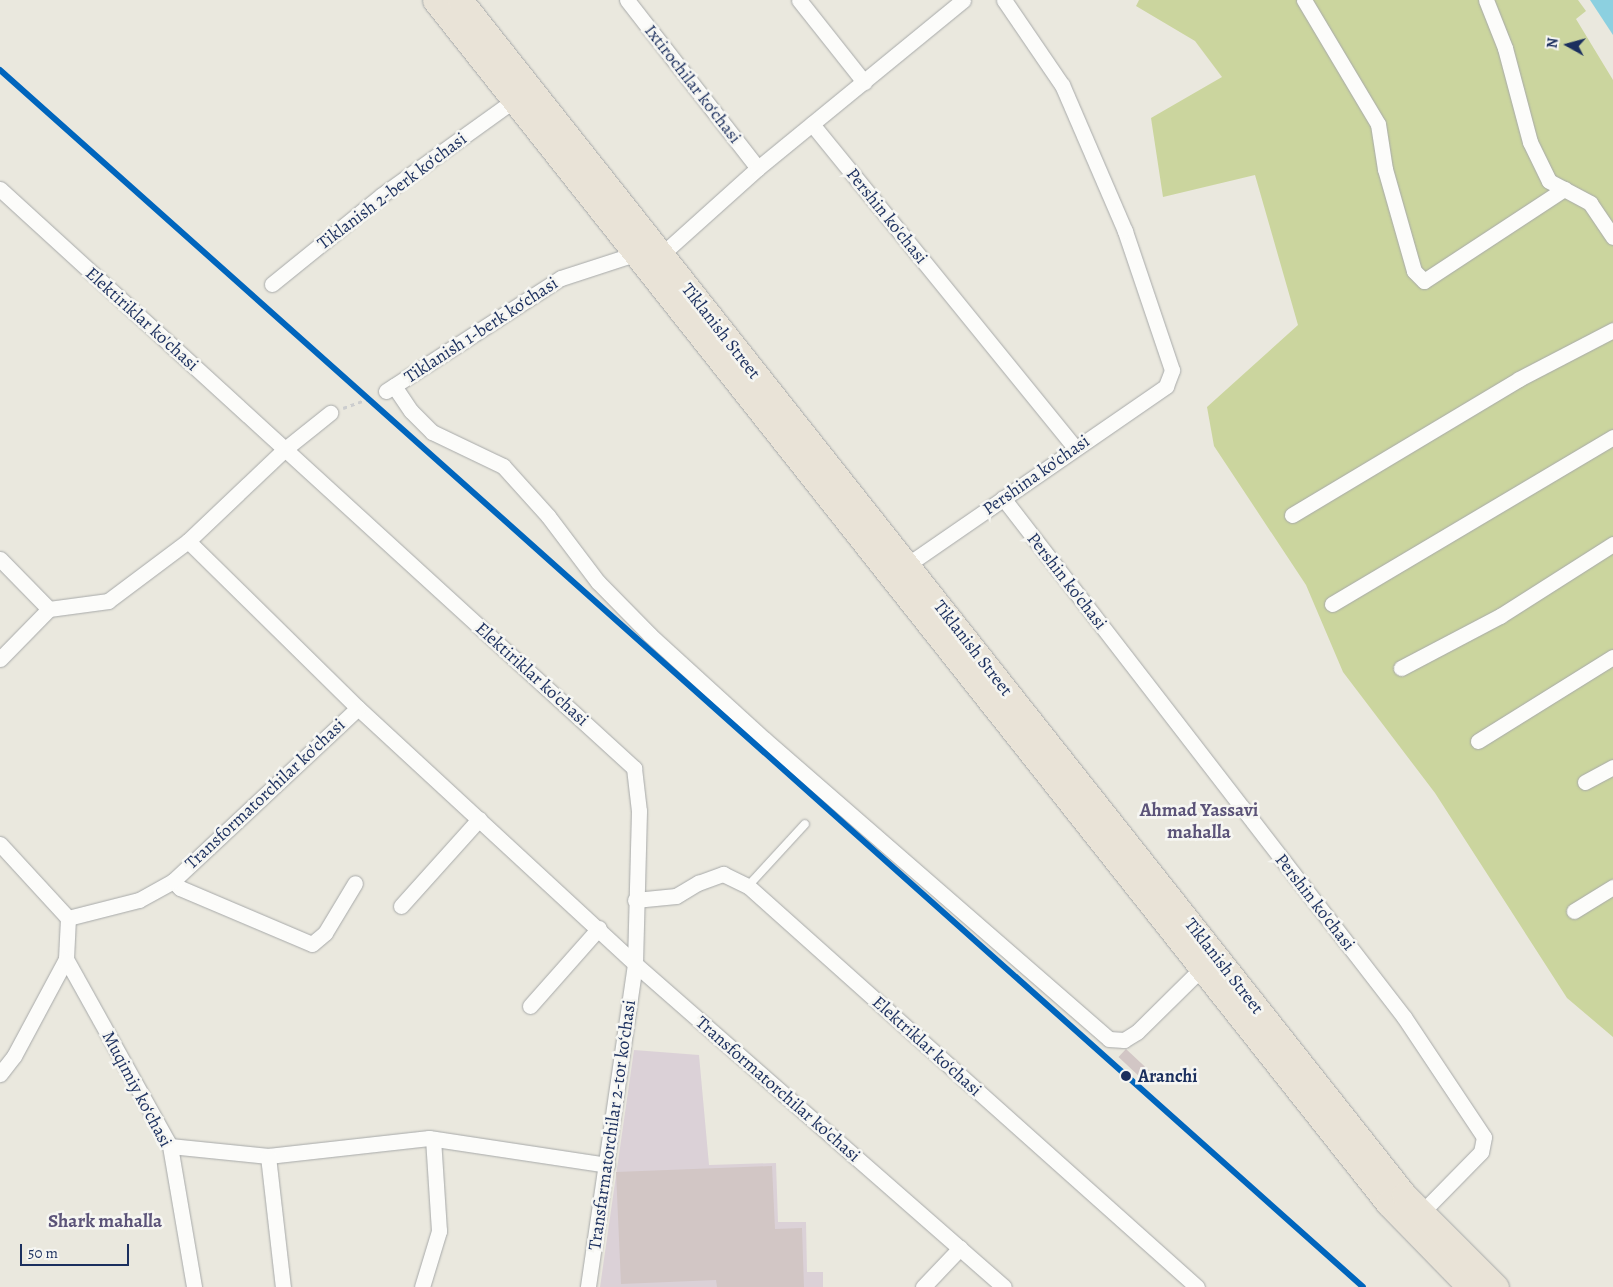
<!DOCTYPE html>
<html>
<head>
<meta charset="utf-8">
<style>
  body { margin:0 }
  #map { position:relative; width:1613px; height:1287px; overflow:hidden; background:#eae8de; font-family:Alegreya,serif }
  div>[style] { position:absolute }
  .industrial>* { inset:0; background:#dbd1d7 }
  .green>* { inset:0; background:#cbd59e }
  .water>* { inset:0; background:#8cd0e0 }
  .building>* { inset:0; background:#d2c6c5; transform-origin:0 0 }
  .path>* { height:2.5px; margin-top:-1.25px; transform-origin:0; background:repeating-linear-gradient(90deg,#cccdce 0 4px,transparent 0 8px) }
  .roads { filter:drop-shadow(0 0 1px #a7a9a9) drop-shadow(0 0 1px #a7a9a9) }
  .service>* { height:8px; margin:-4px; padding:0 4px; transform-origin:4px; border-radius:4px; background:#fcfcfa }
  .minor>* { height:15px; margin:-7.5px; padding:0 7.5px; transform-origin:7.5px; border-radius:7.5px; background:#fcfcfa }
  .primary>* { height:25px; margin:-12.5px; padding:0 12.5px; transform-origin:12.5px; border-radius:12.5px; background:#e9e3d7 }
  .rail-1>* { height:6px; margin:-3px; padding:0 3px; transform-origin:3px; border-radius:3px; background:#0065bd }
  .dots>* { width:14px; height:14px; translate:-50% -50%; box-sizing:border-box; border:2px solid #f6f6f2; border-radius:50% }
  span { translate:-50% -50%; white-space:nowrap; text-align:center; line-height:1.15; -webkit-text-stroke:5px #f6f6f2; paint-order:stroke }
  .street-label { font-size:18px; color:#1b2f5e }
  .stop-label { font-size:18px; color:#1b2f5e; font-weight:700 }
  .left { translate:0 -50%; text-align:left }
  .neighbourhood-label { font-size:19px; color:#5b5378; font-weight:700 }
  .north { position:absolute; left:1543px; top:20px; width:50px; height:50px; -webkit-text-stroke:4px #f6f6f2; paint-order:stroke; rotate:277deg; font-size:14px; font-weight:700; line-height:20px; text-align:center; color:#1b2f5e }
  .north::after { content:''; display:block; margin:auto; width:18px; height:22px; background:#1b2f5e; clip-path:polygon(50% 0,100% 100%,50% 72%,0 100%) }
  .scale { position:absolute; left:20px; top:1244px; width:109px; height:22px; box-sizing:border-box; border:2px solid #1b2f5e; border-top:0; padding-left:6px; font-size:15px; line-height:18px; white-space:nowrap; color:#1b2f5e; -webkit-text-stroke:4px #f6f6f2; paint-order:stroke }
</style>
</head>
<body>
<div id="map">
  <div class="industrial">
    <i style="clip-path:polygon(634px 1050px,699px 1055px,709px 1165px,776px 1163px,778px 1222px,806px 1222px,807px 1272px,823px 1272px,823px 1287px,600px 1287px)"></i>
  </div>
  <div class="green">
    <i style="clip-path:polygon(1139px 0,1578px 0,1586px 11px,1576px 19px,1613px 80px,1613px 1037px,1567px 998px,1435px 793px,1343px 672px,1306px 585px,1214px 446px,1207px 407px,1298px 325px,1255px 175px,1163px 197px,1151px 118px,1222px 77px,1195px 41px,1136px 6px)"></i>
  </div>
  <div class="water">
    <i style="clip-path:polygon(1590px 0,1613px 0,1613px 35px)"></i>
  </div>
  <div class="building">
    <i style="left:1126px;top:1049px;width:34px;height:11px;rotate:43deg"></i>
    <i style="clip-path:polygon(772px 1166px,775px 1229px,802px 1228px,804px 1287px,717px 1287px,716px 1280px,621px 1284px,616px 1172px)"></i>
  </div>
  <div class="path">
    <i style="left:343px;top:408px;width:32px;rotate:-20deg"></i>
  </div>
  <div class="roads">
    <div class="service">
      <i style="left:748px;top:886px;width:84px;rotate:-47.4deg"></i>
    </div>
    <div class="minor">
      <i style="left:627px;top:0;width:213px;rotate:52.1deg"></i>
      <i style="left:799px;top:0;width:105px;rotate:51.6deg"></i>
      <i style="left:1304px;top:0;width:144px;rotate:59.2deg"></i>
      <i style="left:1378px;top:124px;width:46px;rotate:81.2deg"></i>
      <i style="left:1385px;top:169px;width:106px;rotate:74.1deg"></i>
      <i style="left:1414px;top:271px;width:14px;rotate:45deg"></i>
      <i style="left:1424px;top:281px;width:168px;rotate:-33.3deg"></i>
      <i style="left:1486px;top:0;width:52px;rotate:68.4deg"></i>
      <i style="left:1505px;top:48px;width:97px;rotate:75.1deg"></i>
      <i style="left:1530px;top:142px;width:43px;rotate:64deg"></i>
      <i style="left:1549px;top:181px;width:47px;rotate:28.2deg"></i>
      <i style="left:1590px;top:203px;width:41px;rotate:55.9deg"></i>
      <i style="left:812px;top:124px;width:417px;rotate:50.9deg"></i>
      <i style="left:0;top:189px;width:859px;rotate:42.4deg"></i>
      <i style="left:634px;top:768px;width:43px;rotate:83.4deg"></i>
      <i style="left:639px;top:811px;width:153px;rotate:91.5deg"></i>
      <i style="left:635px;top:964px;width:326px;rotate:98.3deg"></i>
      <i style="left:661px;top:255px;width:130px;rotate:-41.9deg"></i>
      <i style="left:758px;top:168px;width:265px;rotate:-39.3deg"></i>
      <i style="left:272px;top:284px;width:141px;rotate:-39deg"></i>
      <i style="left:382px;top:195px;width:163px;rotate:-35.7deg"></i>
      <i style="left:394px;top:386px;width:30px;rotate:56deg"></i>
      <i style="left:411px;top:411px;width:30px;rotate:45deg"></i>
      <i style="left:432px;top:432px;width:79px;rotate:25.6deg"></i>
      <i style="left:503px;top:466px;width:67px;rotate:48deg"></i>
      <i style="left:548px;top:516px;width:83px;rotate:52.9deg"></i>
      <i style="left:598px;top:582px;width:74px;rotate:45.5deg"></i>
      <i style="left:650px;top:635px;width:154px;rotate:42.4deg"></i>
      <i style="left:764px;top:739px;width:457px;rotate:41deg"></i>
      <i style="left:1109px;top:1039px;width:15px;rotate:4deg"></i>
      <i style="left:1124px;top:1040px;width:15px;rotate:-32deg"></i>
      <i style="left:1137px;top:1032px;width:91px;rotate:-44.6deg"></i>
      <i style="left:386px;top:391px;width:208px;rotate:-32.9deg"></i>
      <i style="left:561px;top:278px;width:78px;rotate:-18deg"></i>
      <i style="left:1003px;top:498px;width:656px;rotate:52.31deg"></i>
      <i style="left:1404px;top:1017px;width:144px;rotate:56.3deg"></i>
      <i style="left:1484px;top:1137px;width:15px;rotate:101deg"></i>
      <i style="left:1481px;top:1152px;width:84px;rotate:134.5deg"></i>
      <i style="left:1292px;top:515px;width:265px;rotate:-30.9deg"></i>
      <i style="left:1519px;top:379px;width:106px;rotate:-27.5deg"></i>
      <i style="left:188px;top:541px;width:238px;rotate:44.5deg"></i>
      <i style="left:358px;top:708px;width:377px;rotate:42.7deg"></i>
      <i style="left:635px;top:964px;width:490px;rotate:41.2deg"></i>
      <i style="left:0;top:559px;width:70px;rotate:45.6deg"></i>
      <i style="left:907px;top:565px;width:315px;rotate:-34.6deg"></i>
      <i style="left:1166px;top:386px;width:17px;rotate:-69deg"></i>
      <i style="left:1172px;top:370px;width:147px;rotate:-108.7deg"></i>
      <i style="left:1125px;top:231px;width:159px;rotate:-113.3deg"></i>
      <i style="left:1062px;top:85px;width:103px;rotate:-124.3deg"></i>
      <i style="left:1332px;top:604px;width:327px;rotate:-30.7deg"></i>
      <i style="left:49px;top:609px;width:60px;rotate:-7.7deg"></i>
      <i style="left:108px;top:601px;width:100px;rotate:-36.9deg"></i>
      <i style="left:188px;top:541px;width:134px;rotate:-43.5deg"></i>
      <i style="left:285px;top:449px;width:58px;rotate:-38.7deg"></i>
      <i style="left:0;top:659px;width:70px;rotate:-45.6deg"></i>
      <i style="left:1401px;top:668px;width:112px;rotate:-27.7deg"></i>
      <i style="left:1500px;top:616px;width:134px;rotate:-32.5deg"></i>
      <i style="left:1478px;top:741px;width:159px;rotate:-31.9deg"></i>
      <i style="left:1585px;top:782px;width:32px;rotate:-28deg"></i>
      <i style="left:0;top:844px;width:100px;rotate:47.4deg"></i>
      <i style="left:68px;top:918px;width:41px;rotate:92.8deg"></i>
      <i style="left:66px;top:959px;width:110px;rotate:118.2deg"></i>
      <i style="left:14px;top:1056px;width:23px;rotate:128deg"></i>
      <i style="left:173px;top:881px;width:10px;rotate:45deg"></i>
      <i style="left:180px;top:888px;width:143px;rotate:23deg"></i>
      <i style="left:312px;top:944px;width:17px;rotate:-40deg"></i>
      <i style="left:325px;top:933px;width:58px;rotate:-59deg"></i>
      <i style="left:635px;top:900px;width:41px;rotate:-5.6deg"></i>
      <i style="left:676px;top:896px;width:26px;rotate:-31deg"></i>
      <i style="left:698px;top:883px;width:27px;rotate:-20deg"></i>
      <i style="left:723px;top:874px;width:28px;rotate:26deg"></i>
      <i style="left:748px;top:886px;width:602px;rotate:41.77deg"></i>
      <i style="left:401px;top:906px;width:117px;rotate:-48.1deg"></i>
      <i style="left:1574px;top:911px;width:46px;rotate:-31.6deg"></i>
      <i style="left:68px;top:918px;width:73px;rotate:-14.2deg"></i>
      <i style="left:139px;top:900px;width:39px;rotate:-29deg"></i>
      <i style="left:173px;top:881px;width:253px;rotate:-43.1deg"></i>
      <i style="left:66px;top:959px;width:214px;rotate:60.9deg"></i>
      <i style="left:170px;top:1146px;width:143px;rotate:80.3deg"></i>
      <i style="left:530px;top:1006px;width:104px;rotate:-48.5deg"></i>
      <i style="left:170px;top:1146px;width:99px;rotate:5.8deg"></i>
      <i style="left:268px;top:1156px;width:162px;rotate:-6.4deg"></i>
      <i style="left:429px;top:1138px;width:180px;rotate:8.6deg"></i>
      <i style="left:268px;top:1156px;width:132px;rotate:83.5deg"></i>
      <i style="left:422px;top:1287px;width:59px;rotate:-73.1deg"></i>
      <i style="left:439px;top:1231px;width:92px;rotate:-93.7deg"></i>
      <i style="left:923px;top:1287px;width:54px;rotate:-46.5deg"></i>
    </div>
    <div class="primary">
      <i style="left:435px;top:0;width:1535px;rotate:51.61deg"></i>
      <i style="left:1388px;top:1203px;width:117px;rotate:45.7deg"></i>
      <i style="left:460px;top:0;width:1523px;rotate:51.69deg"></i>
      <i style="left:1404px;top:1195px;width:130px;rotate:45deg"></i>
    </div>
  </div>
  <div class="rail-1">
    <i style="left:0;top:70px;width:1827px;rotate:41.76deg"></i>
  </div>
  <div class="dots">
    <i style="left:1126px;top:1076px;background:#1b2f5e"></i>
  </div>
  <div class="street-label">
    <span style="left:693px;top:84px;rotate:52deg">Ixtirochilar ko‘chasi</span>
    <span style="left:392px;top:191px;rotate:-37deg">Tiklanish 2-berk ko‘chasi</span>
    <span style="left:887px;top:216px;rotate:51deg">Pershin ko'chasi</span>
    <span style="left:142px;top:319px;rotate:42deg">Elektiriklar ko'chasi</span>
    <span style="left:481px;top:330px;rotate:-33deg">Tiklanish 1-berk ko‘chasi</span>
    <span style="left:721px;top:331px;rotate:52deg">Tiklanish Street</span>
    <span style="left:1036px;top:475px;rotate:-35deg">Pershina ko'chasi</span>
    <span style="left:1067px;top:581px;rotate:52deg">Pershin ko'chasi</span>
    <span style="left:973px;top:648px;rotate:52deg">Tiklanish Street</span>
    <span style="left:532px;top:674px;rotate:42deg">Elektiriklar ko'chasi</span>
    <span style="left:265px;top:794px;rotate:-43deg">Transformatorchilar ko'chasi</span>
    <span style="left:1315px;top:902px;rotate:52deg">Pershin ko'chasi</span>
    <span style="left:1224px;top:966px;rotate:52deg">Tiklanish Street</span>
    <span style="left:927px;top:1046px;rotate:42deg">Elektriklar ko‘chasi</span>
    <span style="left:137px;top:1089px;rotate:62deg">Muqimiy ko‘chasi</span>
    <span style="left:778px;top:1089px;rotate:41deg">Transformatorchilar ko'chasi</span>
    <span style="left:612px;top:1125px;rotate:-82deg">Transfarmatorchilar 2-tor koʻchasi</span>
  </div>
  <div class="stop-label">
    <span class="left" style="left:1138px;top:1076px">Aranchi</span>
  </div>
  <div class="neighbourhood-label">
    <span style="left:1199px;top:822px">Ahmad Yassavi<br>mahalla</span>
    <span style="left:105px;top:1222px">Shark mahalla</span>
  </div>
  <div class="north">N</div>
  <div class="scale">50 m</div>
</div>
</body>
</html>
